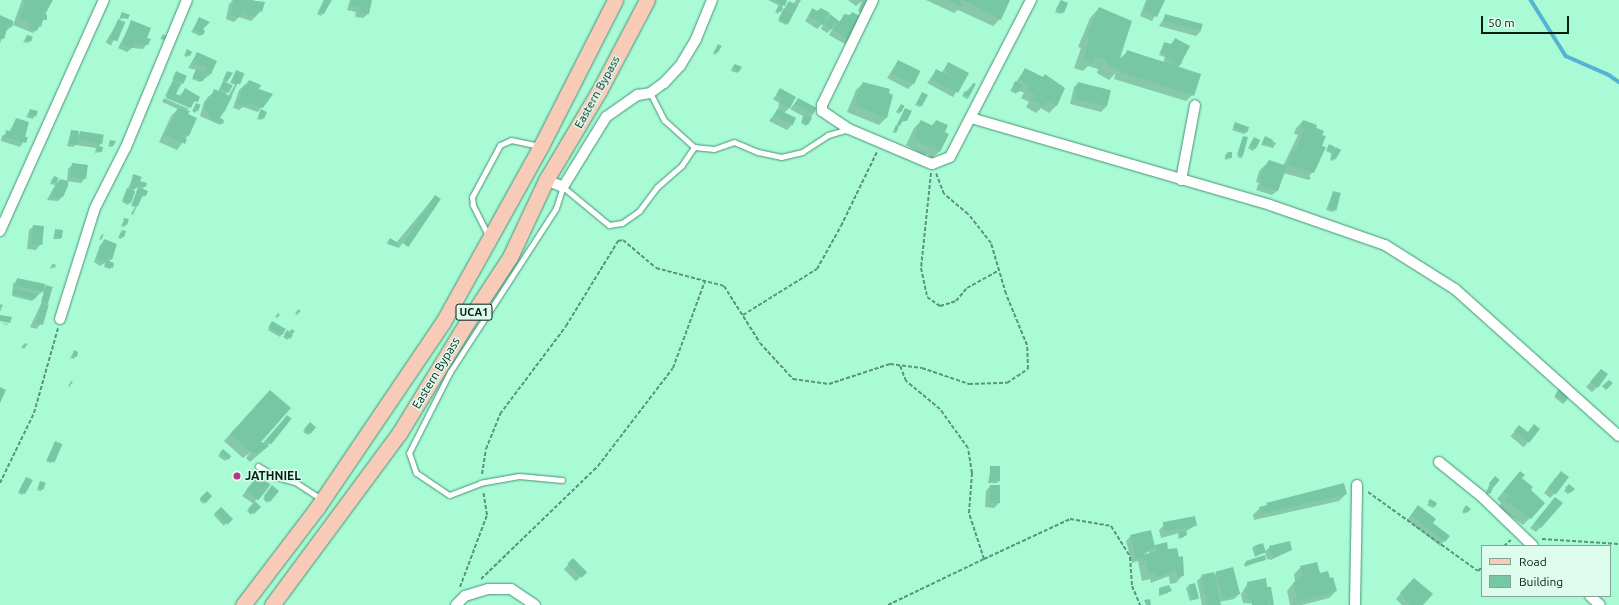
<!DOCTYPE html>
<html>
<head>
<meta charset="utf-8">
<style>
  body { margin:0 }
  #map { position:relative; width:1619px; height:605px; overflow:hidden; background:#a9fbd6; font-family:Ubuntu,sans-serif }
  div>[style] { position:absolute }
  .shadow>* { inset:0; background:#0003; transform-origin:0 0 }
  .stream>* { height:3.5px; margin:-1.75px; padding:0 1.75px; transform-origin:1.75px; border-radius:1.75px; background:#55b4d6 }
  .building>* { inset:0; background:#77c7a4; transform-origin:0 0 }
  .path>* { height:2px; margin-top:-1px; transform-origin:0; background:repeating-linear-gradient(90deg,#5a947b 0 4px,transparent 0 6px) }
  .roads { filter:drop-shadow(0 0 1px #439473) drop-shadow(0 0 1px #439473) }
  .lane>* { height:5px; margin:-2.5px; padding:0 2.5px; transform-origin:2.5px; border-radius:2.5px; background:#fff }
  .street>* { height:10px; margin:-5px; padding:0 5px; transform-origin:5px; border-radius:5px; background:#fff }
  .primary>* { height:15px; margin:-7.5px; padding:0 7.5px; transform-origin:7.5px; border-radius:7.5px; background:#f8cbb8 }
  .dots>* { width:11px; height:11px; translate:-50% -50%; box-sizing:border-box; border:2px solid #ddfced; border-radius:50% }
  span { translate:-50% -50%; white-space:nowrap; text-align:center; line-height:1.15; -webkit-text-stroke:3px #ddfced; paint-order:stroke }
  .shield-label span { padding:1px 3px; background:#ddfced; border:1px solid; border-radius:3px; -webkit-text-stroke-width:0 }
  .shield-label { font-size:11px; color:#001f13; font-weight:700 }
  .street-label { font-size:12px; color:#001f13 }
  .poi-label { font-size:12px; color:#001f13; font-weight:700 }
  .left { translate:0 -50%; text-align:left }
  .legend { position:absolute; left:1481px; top:545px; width:130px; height:52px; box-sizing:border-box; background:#ddfced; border:1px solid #85a496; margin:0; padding:5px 7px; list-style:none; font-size:12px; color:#001f13 }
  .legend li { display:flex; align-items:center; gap:8px; height:20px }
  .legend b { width:20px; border:1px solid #85a496 }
  .scale { position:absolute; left:1481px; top:16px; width:88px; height:18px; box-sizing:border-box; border:2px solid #001f13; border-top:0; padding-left:5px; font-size:12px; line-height:14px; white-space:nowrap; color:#001f13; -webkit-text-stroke:3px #ddfced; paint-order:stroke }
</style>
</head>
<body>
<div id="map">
  <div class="shadow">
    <i style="clip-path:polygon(22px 0,52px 0,40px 26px,33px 33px,13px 25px)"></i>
    <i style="clip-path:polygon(233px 0,252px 0,264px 3px,261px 11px,251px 21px,239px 17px,234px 22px,226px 19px,229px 4px)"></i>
    <i style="clip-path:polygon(324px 0,332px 0,321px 16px,317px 14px)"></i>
    <i style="clip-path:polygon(350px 0,371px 0,368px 14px,363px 18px,355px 17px,356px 12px,347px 10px)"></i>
    <i style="clip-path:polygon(768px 0,784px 0,786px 1px,778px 14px,775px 12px,780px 6px)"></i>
    <i style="clip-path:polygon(796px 0,801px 0,788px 23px,786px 25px,778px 21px,787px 4px,789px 2px,793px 4px)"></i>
    <i style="clip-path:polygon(848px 0,870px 0,861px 13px,858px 11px,862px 1px,856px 6px)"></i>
    <i style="clip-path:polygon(926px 0,1009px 0,1000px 19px,993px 26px,958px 10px,954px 13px)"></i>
    <i style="clip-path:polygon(1061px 0,1063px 12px,1061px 14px,1055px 12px)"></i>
    <i style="clip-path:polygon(1146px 0,1164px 0,1152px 21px,1140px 16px)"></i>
    <i style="clip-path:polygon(1099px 8px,1117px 61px,1128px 51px,1163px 63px,1165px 57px,1159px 55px,1163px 45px,1170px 45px,1175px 39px,1182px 63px,1178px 67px,1193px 94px,1186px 101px,1114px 79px,1116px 73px,1109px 80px,1097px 73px,1098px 69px,1088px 66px,1083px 71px,1074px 68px,1081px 48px,1078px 47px,1090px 18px)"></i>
    <i style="clip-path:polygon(812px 9px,825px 21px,830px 15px,839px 22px,845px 15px,849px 39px,845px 44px,829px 35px,833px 28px,827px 33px,821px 29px,824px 22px,817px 29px,805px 21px)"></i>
    <i style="clip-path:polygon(121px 15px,128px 18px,119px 19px)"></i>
    <i style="clip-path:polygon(1166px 15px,1201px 31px,1196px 36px,1159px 26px)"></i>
    <i style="clip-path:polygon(0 16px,12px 21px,11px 27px,6px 31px,0 43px)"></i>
    <i style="clip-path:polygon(199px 19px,203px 34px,200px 36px,191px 32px)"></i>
    <i style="left:119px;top:20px;width:6px;height:26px;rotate:31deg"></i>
    <i style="clip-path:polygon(132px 21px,147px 44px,143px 49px,132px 48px,127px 52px,118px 48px)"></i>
    <i style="clip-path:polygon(163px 34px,167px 36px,165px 40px,160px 39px)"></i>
    <i style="clip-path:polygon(27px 36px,30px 41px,28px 43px,23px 42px)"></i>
    <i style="clip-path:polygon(717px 47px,721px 47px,715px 55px,713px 53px)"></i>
    <i style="clip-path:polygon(187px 50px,189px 55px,187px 57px,184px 56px)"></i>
    <i style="clip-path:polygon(197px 53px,216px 62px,211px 74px,200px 82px,192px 79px,197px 70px,188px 68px)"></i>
    <i style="clip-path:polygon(898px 61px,913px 84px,908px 89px,887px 78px)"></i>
    <i style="clip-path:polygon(948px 64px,967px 73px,953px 97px,927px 83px,936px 71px,941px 73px)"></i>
    <i style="clip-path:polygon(733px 67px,739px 71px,737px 73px,731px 71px)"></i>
    <i style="clip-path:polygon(1025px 69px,1042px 78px,1045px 75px,1064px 88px,1056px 106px,1049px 113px,1041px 108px,1036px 113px,1026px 107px,1029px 102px,1021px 98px,1024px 93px,1018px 90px,1016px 94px,1010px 91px)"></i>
    <i style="clip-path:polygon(236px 71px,242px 74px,225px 111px,219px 117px,222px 123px,220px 125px,200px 116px,204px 102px,215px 90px,218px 92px,227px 72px,225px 83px,228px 92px,225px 95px,228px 96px,235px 85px,230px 83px)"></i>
    <i style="clip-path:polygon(177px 72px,182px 83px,175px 95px,179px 96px,185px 90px,199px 97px,189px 108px,165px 96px)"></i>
    <i style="clip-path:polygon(249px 81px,258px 89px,272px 94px,258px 112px,243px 107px,239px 110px,233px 108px,239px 90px)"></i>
    <i style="clip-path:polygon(863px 83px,889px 89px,886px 118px,879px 125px,847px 112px,856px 90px)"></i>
    <i style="clip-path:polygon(1078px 83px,1106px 107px,1101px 112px,1070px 104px,1074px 87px)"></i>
    <i style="clip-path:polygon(973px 84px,969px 97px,967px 99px,962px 96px)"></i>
    <i style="clip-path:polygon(780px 90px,791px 106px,784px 113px,792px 125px,787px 130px,769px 121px,778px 109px,779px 103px,773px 99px)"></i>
    <i style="clip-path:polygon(922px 93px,922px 105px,920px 107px,915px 105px)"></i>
    <i style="clip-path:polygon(164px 98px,189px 109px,186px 111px,188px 135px,177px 150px,159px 142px,171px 116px,178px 109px,162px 102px)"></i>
    <i style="clip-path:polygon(798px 99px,813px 114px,806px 126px,801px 123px,803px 116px,790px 109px)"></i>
    <i style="clip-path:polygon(196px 104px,200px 106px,195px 113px,192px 111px)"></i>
    <i style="clip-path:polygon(901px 105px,904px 106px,899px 114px,896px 112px)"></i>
    <i style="clip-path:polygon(905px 109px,910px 112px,906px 121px,901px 122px,892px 134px)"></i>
    <i style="clip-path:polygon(30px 110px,36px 112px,33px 119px,26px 117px)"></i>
    <i style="clip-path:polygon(261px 110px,263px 118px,261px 120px,257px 119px)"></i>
    <i style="clip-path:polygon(16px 119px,26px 138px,20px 147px,1px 141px,2px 136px,9px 132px)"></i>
    <i style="clip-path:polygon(921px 121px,931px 126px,936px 121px,940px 151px,932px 158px,928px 156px,929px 154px,924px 155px,906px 145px,914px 128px)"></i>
    <i style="clip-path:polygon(1303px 121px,1323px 131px,1313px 172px,1309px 176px,1311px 178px,1309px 180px,1283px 173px,1277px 191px,1272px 195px,1256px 190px,1259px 183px,1256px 182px,1259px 171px,1269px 161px,1283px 166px,1298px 135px,1294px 134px,1296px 128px)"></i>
    <i style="clip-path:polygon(1236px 123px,1246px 132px,1244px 134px,1232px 130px)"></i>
    <i style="clip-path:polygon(71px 131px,102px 143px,98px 147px,101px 152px,95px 153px,96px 148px,75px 145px,73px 147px,67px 146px)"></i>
    <i style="left:1243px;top:137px;width:4px;height:21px;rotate:14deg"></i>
    <i style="clip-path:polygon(1265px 138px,1276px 143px,1273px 148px,1261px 145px)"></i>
    <i style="clip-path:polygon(1254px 139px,1259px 141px,1253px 151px,1248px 148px)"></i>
    <i style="clip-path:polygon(111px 141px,114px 145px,112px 147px,108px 146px)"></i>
    <i style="clip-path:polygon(1329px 145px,1340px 150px,1333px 161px,1330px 160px,1332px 154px,1326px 151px)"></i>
    <i style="clip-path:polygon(1228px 153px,1231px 158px,1225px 160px,1225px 155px)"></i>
    <i style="clip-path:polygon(73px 164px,87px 166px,85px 178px,81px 183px,67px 181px,62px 197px,58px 201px,47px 200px,55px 185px,50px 184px,52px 179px,58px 179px,55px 184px,60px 180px,67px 182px,68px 169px)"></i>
    <i style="clip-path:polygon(134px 175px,139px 182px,146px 184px,142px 190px,145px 196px,141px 197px,133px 215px,131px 214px,135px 207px,131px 206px,139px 188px,136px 187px,133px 191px,133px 199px,128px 205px,122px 202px)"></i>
    <i style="clip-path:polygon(1333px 192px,1335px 210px,1333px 212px,1326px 210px)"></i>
    <i style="clip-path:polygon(435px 196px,399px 248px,387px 244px,388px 241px,396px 243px)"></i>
    <i style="clip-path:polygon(125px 219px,126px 225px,124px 227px,121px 226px)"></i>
    <i style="clip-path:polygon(34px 226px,40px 245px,36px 250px,27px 249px,29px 230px)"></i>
    <i style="clip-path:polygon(56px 230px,62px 237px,60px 239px,53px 239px)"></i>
    <i style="clip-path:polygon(122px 231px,123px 237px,121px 239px,118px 238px)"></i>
    <i style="left:102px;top:234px;width:2px;height:6px;rotate:27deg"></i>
    <i style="clip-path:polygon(105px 240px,111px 259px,108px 262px,112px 267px,110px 269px,104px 267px,105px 263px,100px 266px,94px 262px,100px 245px)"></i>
    <i style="clip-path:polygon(52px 264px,55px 264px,56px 267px,50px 269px)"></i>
    <i style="clip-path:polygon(18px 279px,43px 290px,46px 286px,48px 303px,40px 325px,36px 329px,30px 327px,41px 304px,44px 290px,32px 301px,12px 296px,13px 284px)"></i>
    <i style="clip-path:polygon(0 304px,3px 305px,0 312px)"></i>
    <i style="clip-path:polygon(298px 309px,301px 311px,297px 315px,295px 314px)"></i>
    <i style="clip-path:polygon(278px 313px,280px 315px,277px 318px,275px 317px)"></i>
    <i style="clip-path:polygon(0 322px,8px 324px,7px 325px)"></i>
    <i style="clip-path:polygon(271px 324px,285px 330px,280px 337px,268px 330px)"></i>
    <i style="clip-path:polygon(292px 329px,295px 331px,287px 340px,283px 337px)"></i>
    <i style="clip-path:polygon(25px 343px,28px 344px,24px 349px,21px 347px)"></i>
    <i style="clip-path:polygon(74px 352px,77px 353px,74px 359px,70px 358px)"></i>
    <i style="clip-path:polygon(1597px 375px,1597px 387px,1592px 392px,1586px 387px)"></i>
    <i style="clip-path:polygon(71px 381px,73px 382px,69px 387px,68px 386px)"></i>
    <i style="clip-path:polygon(1557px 393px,1565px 402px,1563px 404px,1554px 397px)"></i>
    <i style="clip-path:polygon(263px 399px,259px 442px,262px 444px,282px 421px,267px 447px,250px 462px,246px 458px,251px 452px,243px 458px,224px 441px)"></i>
    <i style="clip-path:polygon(308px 425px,310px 433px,308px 435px,303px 432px)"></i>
    <i style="left:1515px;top:431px;width:17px;height:7px;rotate:40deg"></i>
    <i style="clip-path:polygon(55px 443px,53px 461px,51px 463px,46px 461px)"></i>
    <i style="clip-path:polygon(223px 450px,230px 456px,225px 461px,218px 456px)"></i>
    <i style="clip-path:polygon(991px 467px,999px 481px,997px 483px,988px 483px)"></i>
    <i style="clip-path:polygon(258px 476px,270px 485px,254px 502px,259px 507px,251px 515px,247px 511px,254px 504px,242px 496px)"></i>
    <i style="clip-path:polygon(1556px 477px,1555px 493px,1550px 498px,1544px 493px)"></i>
    <i style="clip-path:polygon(26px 478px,24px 493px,22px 495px,18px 493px)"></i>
    <i style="clip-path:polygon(1521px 478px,1529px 491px,1530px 518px,1523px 525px,1498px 507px,1501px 503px,1497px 499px,1513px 480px)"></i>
    <i style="clip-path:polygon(1494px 479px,1499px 480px,1487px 495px,1485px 494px,1490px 489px,1488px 487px)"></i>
    <i style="clip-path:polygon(41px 482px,43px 489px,41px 491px,37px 490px)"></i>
    <i style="clip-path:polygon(1569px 485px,1573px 489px,1568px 494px,1564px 491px)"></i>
    <i style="clip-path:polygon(990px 486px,999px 486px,999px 503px,994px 508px,985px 507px,986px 491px)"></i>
    <i style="clip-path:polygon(270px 489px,269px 501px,267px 503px,263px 499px)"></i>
    <i style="left:207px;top:492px;width:6px;height:11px;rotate:45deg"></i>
    <i style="clip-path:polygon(1346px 494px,1339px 501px,1254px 520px,1253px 515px,1260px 508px)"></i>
    <i style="clip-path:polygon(1431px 500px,1435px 506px,1433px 508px,1427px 505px)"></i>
    <i style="clip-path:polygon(1551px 503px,1561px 503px,1536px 532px,1530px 528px)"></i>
    <i style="clip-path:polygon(1466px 507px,1469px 509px,1464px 514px,1462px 512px)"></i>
    <i style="left:221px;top:508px;width:15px;height:10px;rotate:48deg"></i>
    <i style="clip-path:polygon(1414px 511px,1444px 541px,1440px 546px,1407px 520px)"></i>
    <i style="clip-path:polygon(1196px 525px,1185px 532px,1184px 537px,1178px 539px,1179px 533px,1161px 538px,1159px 530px,1163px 526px)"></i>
    <i style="clip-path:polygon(evenodd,1131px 536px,1168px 550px,1183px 575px,1176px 583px,1170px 584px,1169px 576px,1151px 583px,1150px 579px,1142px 581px,1138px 561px,1132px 563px,1126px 541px,1131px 536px,1149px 551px,1149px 554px,1144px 555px,1149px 551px)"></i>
    <i style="clip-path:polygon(1254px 546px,1264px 552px,1270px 547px,1291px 550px,1271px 560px,1267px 559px,1265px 552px,1255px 557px,1252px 548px)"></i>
    <i style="clip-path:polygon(1265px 559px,1245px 567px,1244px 564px,1246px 562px)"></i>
    <i style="left:573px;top:560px;width:17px;height:13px;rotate:45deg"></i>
    <i style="clip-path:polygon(1301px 567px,1329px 579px,1336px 591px,1329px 598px,1302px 605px,1290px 605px,1287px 591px,1295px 581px,1294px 574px)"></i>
    <i style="clip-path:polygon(1216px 573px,1239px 594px,1234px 599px,1219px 602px,1220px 605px,1202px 605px,1197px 581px,1202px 576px,1213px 576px)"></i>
    <i style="clip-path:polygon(1248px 583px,1266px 589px,1273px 605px,1243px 603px,1241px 594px)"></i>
    <i style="clip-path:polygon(1409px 583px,1421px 605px,1402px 605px,1396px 599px)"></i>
    <i style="clip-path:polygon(1169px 586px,1168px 593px,1159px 596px,1159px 589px)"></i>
    <i style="clip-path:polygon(1188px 586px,1197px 597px,1195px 599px,1190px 601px,1186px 588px)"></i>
  </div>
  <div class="stream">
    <i style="left:1531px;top:0;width:66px;rotate:58deg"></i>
    <i style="left:1566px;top:56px;width:47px;rotate:23.8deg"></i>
    <i style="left:1609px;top:75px;width:12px;rotate:35deg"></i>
  </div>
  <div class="building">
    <i style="clip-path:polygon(26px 0,53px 0,45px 14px,47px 15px,47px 20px,43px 20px,41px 27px,19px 18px)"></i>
    <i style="clip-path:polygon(233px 0,248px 0,239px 18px,230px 15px)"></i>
    <i style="clip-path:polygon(248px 0,265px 2px,262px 12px,258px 10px,256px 17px,244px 13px)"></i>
    <i style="clip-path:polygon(324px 0,331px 1px,324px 14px,319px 12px)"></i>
    <i style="clip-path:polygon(353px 0,372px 0,369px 14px,359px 12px,360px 8px,351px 6px)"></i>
    <i style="clip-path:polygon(773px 0,786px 0,787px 1px,785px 6px)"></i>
    <i style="clip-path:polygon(947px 0,962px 0,960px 3px,963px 5px,962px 7px)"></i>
    <i style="clip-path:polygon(963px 0,1010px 0,1001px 20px)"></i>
    <i style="clip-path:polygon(1061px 0,1068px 3px,1064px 13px,1056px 9px)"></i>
    <i style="clip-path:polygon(1148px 0,1165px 0,1157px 17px,1144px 11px)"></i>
    <i style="left:789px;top:1px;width:10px;height:7px;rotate:29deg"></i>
    <i style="clip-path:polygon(779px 5px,783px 8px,781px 12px,776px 10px)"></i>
    <i style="clip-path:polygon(1099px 7px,1132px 21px,1120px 58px,1124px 59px,1119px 71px,1106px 64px,1107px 60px,1095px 56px,1093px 62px,1083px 58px,1090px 39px,1086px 37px)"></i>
    <i style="left:784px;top:8px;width:11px;height:12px;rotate:27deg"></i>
    <i style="clip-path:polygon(812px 8px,817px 11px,821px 8px,830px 13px,823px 25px,809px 16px)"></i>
    <i style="clip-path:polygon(122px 12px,130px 15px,128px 19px,120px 17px)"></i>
    <i style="clip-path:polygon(852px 12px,860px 16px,856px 23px,858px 25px,850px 40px,833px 30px,837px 24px,833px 22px,832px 29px,825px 24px,830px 14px,840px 22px,844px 14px,850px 15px)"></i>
    <i style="left:1165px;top:14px;width:39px;height:7px;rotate:15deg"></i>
    <i style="clip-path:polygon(0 15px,13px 21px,13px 24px,12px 27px,8px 26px,4px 39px,0 38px)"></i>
    <i style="clip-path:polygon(199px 17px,210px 22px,203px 29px,205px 31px,203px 35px,193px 30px)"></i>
    <i style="left:118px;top:19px;width:8px;height:21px;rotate:23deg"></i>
    <i style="clip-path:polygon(131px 20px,151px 28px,147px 38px,151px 39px,148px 45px,135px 43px,133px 48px,122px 44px)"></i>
    <i style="clip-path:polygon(30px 23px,39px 26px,37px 31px,29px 28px)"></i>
    <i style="left:27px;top:35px;width:6px;height:5px;rotate:18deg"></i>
    <i style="left:1175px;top:38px;width:17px;height:22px;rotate:28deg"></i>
    <i style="clip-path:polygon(1164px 42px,1171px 44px,1167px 55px,1161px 53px)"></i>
    <i style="left:718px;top:44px;width:4px;height:8px;rotate:27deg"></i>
    <i style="clip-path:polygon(187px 49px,192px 52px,190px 56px,185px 54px)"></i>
    <i style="left:1127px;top:50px;width:78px;height:23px;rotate:18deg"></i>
    <i style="clip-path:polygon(197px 52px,217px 61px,211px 74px,205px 72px,206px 67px,192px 63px)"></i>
    <i style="left:898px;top:60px;width:25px;height:15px;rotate:26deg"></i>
    <i style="clip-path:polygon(948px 62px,969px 73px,958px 93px,931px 79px,936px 69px,953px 78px,956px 74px,945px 68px)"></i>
    <i style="clip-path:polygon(735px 64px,742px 67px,739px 72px,732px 68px)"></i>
    <i style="clip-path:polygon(1025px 68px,1043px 77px,1045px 74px,1065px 88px,1057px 106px,1047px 101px,1044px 107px,1032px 100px,1035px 95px,1028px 91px,1030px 85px,1019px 79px)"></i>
    <i style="left:196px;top:69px;width:11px;height:9px;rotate:22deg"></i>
    <i style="clip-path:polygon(946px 69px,955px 74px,953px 77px,945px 71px)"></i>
    <i style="left:236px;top:70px;width:9px;height:12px;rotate:21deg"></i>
    <i style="left:176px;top:71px;width:12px;height:9px;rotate:24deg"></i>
    <i style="clip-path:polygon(227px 71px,233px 73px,227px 82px,223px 80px)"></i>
    <i style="clip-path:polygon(249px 80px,261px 85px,259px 89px,273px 94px,263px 108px,246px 102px,245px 106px,237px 104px,244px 85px,247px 86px)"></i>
    <i style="clip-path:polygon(173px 81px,180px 85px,176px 94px,181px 96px,185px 88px,200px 97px,198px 102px,194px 101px,191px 108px,166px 98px)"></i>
    <i style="left:224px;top:81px;width:10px;height:8px;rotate:29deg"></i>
    <i style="left:1015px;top:81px;width:8px;height:9px;rotate:23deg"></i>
    <i style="clip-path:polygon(863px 82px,890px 89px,889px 93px,893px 95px,887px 118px,854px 105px)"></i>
    <i style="left:1078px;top:82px;width:34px;height:17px;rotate:14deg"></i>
    <i style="clip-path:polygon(973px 83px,976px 84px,969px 97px,963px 94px,965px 91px,968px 92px)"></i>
    <i style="clip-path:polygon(780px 88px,796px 97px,790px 108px,780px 103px,783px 98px,776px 95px)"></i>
    <i style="clip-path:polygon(214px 89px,232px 97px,220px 118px,224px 120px,223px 124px,208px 117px,210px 114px,204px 111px,208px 96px,211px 98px)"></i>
    <i style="clip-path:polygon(922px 92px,928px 95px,922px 106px,917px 103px)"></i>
    <i style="left:798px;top:98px;width:21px;height:7px;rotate:28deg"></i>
    <i style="left:196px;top:103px;width:5px;height:7px;rotate:22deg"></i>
    <i style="left:901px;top:104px;width:4px;height:7px;rotate:27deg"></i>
    <i style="clip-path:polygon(178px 108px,190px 111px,188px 114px,197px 118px,189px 136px,183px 133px,182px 137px,187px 139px,185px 144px,165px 135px)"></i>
    <i style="clip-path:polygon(905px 108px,912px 111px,907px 121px,903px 120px,900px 126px,897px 125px)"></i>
    <i style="left:30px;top:109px;width:8px;height:6px;rotate:14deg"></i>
    <i style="clip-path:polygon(261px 109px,267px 112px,264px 119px,258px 117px)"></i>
    <i style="left:777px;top:109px;width:21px;height:8px;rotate:25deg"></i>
    <i style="clip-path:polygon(805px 114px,812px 118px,808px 125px,802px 121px)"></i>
    <i style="clip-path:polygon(16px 118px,29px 122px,25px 137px,28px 137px,26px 143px,5px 137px,6px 130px,12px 132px)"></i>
    <i style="clip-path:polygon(921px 120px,933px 126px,936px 120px,948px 125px,945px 132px,949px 134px,940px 152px,934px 149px,936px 146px,933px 145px,931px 149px,913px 137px)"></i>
    <i style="clip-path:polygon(1303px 120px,1317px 125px,1316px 128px,1324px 131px,1322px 135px,1326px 136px,1322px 146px,1326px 147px,1314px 173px,1287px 165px,1293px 150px,1296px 151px,1304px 128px,1300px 127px)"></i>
    <i style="left:1235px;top:122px;width:15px;height:6px;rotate:20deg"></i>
    <i style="clip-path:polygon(896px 125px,899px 127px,896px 133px,893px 132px)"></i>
    <i style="left:71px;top:130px;width:8px;height:14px;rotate:7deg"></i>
    <i style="left:80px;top:131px;width:24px;height:9px;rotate:9deg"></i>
    <i style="clip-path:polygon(1243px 136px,1248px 137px,1243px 156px,1237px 155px)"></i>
    <i style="clip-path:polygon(1265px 136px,1273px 140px,1271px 146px,1262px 143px)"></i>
    <i style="left:1254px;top:137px;width:7px;height:10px;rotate:27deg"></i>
    <i style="clip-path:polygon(110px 140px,116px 141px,114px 145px,109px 144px)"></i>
    <i style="clip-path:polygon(1329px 144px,1335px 147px,1333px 151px,1327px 149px)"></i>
    <i style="clip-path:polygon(98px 146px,103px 147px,102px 152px,96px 151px)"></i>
    <i style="left:1336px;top:147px;width:6px;height:11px;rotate:31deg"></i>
    <i style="left:1227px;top:152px;width:5px;height:6px"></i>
    <i style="clip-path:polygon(1269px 160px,1287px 166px,1278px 191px,1260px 185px,1262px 179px,1259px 178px)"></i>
    <i style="left:72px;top:163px;width:16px;height:14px;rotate:7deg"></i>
    <i style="clip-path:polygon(133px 174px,142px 177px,140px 181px,147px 183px,146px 187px,138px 185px,136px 189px,130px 187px)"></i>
    <i style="left:54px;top:176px;width:5px;height:6px;rotate:22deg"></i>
    <i style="clip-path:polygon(60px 179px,68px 181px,68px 186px,63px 197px,59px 198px,51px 196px)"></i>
    <i style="clip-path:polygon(138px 187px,148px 191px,146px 196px,143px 195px,138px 206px,132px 204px)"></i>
    <i style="left:127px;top:188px;width:9px;height:13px;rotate:21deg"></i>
    <i style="left:1333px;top:191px;width:8px;height:18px;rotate:14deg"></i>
    <i style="left:435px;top:195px;width:7px;height:58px;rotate:34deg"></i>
    <i style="clip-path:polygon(124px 218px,129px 219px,127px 225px,123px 224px)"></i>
    <i style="left:33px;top:225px;width:11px;height:19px;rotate:5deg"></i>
    <i style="left:55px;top:229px;width:8px;height:8px;rotate:7deg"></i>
    <i style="clip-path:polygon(122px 230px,126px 231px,124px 237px,119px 236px)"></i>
    <i style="left:390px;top:238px;width:9px;height:4px;rotate:32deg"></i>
    <i style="clip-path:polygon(104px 239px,117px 244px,112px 260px,107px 258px,105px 262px,99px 260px,98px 257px)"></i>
    <i style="clip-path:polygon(107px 260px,114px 263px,113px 268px,105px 265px)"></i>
    <i style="left:17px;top:278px;width:29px;height:8px;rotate:12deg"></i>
    <i style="left:46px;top:285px;width:7px;height:17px;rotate:16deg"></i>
    <i style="left:14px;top:289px;width:23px;height:5px;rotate:13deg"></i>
    <i style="left:42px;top:303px;width:7px;height:21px;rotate:16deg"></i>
    <i style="clip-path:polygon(0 315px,12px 317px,10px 323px,0 321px)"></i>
    <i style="left:272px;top:321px;width:16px;height:7px;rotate:30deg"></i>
    <i style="clip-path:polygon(287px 330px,293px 335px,290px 339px,284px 335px)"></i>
    <i style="clip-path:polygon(74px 350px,78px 352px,77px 357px,72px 356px)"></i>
    <i style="clip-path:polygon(1601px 369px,1608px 374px,1598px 388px,1590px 382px)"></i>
    <i style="clip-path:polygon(1609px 380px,1613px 383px,1606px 390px,1602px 386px)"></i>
    <i style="clip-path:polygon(0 387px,6px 390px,0 403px)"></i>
    <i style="clip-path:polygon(1559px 389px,1569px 397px,1565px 402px,1555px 395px)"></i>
    <i style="clip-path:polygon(270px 390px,291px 408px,261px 442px,269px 446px,257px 455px,252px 451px,255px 448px,250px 451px,230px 434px)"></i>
    <i style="left:287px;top:415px;width:6px;height:33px;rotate:39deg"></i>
    <i style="left:310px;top:422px;width:8px;height:9px;rotate:40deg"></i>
    <i style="clip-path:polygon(1534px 424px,1540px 429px,1529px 443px,1514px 431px,1519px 425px,1528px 432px)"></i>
    <i style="left:55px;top:441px;width:8px;height:20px;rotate:23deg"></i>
    <i style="left:223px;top:449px;width:11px;height:5px;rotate:41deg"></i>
    <i style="left:990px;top:466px;width:10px;height:15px"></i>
    <i style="clip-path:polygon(1520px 471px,1525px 475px,1522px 478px,1533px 487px,1531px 490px,1545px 503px,1531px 519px,1504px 500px,1508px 496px,1503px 492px)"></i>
    <i style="left:1561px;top:471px;width:10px;height:22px;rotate:37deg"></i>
    <i style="left:258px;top:475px;width:16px;height:20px;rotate:38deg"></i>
    <i style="left:1495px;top:476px;width:6px;height:10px;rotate:39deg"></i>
    <i style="clip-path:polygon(26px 477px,33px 480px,25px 494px,19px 491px)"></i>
    <i style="left:40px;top:481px;width:6px;height:7px;rotate:18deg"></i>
    <i style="clip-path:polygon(1344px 483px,1347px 494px,1261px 514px,1259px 507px,1267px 505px,1266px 503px)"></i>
    <i style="clip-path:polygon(1569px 484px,1575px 489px,1570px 493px,1565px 488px)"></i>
    <i style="clip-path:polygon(272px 485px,279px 491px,270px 502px,264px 496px)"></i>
    <i style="left:990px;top:485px;width:10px;height:18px"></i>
    <i style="clip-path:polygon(1490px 486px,1493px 489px,1490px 494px,1486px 491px)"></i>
    <i style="clip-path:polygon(207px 491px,212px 496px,206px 503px,200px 498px)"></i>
    <i style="clip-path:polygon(1555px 497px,1563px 503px,1541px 528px,1534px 523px)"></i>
    <i style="clip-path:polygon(1430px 499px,1437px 503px,1435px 507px,1428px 502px)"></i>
    <i style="clip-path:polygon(255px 501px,261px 507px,254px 514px,248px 509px)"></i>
    <i style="clip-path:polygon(1418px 505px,1436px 519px,1433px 523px,1450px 536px,1445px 542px,1411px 515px)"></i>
    <i style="clip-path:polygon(1466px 505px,1471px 509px,1467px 513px,1463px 510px)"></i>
    <i style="left:221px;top:507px;width:17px;height:8px;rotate:45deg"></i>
    <i style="left:1195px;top:516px;width:10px;height:33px;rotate:79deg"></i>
    <i style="clip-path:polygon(1151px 530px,1155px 547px,1140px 555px,1144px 554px,1146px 560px,1143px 561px,1142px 557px,1136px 559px,1130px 535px)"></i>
    <i style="clip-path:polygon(1186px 530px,1187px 535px,1180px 538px,1178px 533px)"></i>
    <i style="clip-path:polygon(1290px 541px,1292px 550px,1276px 557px,1271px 555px,1269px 546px)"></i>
    <i style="clip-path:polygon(1167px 542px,1168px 549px,1177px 548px,1179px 557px,1183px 556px,1184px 576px,1177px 577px,1176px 570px,1158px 577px,1157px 573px,1149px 574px,1145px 554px,1157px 552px,1155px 545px)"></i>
    <i style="left:1263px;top:543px;width:10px;height:9px;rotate:73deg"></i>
    <i style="clip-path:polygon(1265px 555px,1266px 560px,1247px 565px,1246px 561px)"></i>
    <i style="left:573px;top:558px;width:20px;height:8px;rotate:45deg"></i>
    <i style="clip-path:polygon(1317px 562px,1320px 573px,1328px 571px,1330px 578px,1333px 577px,1337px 591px,1298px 602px,1293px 583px,1298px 581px,1297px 578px,1303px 576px,1300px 566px)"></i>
    <i style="left:1233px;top:567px;width:28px;height:18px;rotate:75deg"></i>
    <i style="left:1214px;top:572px;width:34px;height:13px;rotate:78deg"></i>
    <i style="clip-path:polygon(1266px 578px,1269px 605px,1252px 605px,1251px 599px,1248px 599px,1245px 589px,1248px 588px,1247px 582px)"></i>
    <i style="clip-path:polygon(1414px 578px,1433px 594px,1423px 605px,1410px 605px,1400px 593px)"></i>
    <i style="left:1195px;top:583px;width:16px;height:7px;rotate:75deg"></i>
    <i style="clip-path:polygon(1169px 585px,1172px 591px,1160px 595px,1159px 588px)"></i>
    <i style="clip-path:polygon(1266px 587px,1271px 587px,1274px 605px,1270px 605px)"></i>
    <i style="clip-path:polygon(1150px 599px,1151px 605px,1146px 605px,1144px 600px)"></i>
  </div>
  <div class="path">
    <i style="left:931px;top:173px;width:96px;rotate:96deg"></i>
    <i style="left:921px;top:268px;width:30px;rotate:78deg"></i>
    <i style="left:927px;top:297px;width:16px;rotate:35deg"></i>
    <i style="left:940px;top:306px;width:17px;rotate:-17deg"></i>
    <i style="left:956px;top:301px;width:17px;rotate:-50deg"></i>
    <i style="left:967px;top:288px;width:37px;rotate:-29deg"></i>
    <i style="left:743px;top:315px;width:87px;rotate:-31.9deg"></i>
    <i style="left:817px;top:269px;width:49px;rotate:-60.8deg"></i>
    <i style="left:841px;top:226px;width:82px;rotate:-64.1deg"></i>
    <i style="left:482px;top:474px;width:25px;rotate:-81deg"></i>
    <i style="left:486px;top:449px;width:38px;rotate:-68deg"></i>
    <i style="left:500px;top:414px;width:110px;rotate:-53.1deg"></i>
    <i style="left:566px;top:326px;width:100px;rotate:-58.5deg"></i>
    <i style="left:618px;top:241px;width:5px;rotate:-11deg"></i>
    <i style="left:623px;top:240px;width:43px;rotate:40.3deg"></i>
    <i style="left:656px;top:268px;width:70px;rotate:14.8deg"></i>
    <i style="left:724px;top:286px;width:67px;rotate:57.7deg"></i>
    <i style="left:760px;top:343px;width:49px;rotate:47.5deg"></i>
    <i style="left:793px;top:379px;width:36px;rotate:8deg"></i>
    <i style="left:829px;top:384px;width:64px;rotate:-18.2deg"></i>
    <i style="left:890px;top:364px;width:32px;rotate:7deg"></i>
    <i style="left:922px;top:368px;width:50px;rotate:18.8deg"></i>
    <i style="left:969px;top:384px;width:38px;rotate:-2deg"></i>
    <i style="left:1007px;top:383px;width:25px;rotate:-34deg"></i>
    <i style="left:1028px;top:369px;width:24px;rotate:-92deg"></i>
    <i style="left:1027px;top:345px;width:55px;rotate:-112.4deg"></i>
    <i style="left:1006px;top:294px;width:53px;rotate:-106.4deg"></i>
    <i style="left:991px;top:243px;width:37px;rotate:-128deg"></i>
    <i style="left:968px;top:214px;width:31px;rotate:-140deg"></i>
    <i style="left:944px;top:194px;width:22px;rotate:-111deg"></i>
    <i style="left:0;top:483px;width:78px;rotate:-64.1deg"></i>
    <i style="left:34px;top:413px;width:88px;rotate:-74.2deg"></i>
    <i style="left:1368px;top:492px;width:135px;rotate:35.7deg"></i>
    <i style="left:1478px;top:571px;width:6px;rotate:-45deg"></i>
    <i style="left:1542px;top:539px;width:77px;rotate:3.7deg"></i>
    <i style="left:1504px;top:546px;width:9px;rotate:-41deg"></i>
    <i style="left:984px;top:559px;width:95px;rotate:-24.9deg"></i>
    <i style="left:1070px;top:519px;width:42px;rotate:9.7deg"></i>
    <i style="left:1111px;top:526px;width:36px;rotate:58deg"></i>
    <i style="left:1130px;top:557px;width:29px;rotate:86deg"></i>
    <i style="left:1132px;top:586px;width:21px;rotate:67deg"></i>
    <i style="left:481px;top:579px;width:163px;rotate:-44deg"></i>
    <i style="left:598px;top:466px;width:123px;rotate:-52.6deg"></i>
    <i style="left:673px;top:368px;width:93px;rotate:-69.8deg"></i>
    <i style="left:460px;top:587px;width:77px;rotate:-69.4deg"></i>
    <i style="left:487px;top:515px;width:24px;rotate:-99deg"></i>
    <i style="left:888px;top:605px;width:106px;rotate:-25.6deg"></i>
    <i style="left:984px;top:559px;width:48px;rotate:-108.1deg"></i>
    <i style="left:969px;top:513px;width:40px;rotate:-85.7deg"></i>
    <i style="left:972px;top:473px;width:25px;rotate:-99deg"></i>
    <i style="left:968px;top:448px;width:48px;rotate:-125.7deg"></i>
    <i style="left:940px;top:409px;width:44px;rotate:-140.5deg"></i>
    <i style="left:906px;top:381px;width:17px;rotate:-111deg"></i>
  </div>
  <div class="roads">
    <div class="lane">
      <i style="left:694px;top:147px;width:20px;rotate:6deg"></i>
      <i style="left:714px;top:149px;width:21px;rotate:-19deg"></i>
      <i style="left:734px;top:142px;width:26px;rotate:23deg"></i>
      <i style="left:758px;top:152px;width:24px;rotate:12deg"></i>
      <i style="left:781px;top:157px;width:22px;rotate:-13deg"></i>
      <i style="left:802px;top:152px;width:31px;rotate:-33deg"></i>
      <i style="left:828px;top:135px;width:22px;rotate:-16deg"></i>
      <i style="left:488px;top:235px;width:34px;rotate:-117deg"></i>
      <i style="left:473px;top:205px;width:8px;rotate:-97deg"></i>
      <i style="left:472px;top:197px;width:59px;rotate:-61.7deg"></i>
      <i style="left:500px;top:145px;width:12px;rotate:-24deg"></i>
      <i style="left:511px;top:140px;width:29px;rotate:12deg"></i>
      <i style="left:258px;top:466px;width:21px;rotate:31deg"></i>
      <i style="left:276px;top:477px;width:20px;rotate:15deg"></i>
      <i style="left:295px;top:482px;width:31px;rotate:33deg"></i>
      <i style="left:562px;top:480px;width:43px;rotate:-174.7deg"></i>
      <i style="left:519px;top:476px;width:39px;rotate:170deg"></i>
      <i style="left:481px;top:483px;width:34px;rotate:159deg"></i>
      <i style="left:449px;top:495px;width:40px;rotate:-146deg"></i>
      <i style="left:416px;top:473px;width:21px;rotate:-109deg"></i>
      <i style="left:409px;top:453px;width:91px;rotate:-63.2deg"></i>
      <i style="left:450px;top:372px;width:195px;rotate:-57.1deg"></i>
      <i style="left:556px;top:208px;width:22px;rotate:-72deg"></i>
      <i style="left:563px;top:187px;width:60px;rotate:39.6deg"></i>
      <i style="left:609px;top:225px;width:13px;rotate:-9deg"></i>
      <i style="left:622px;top:223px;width:21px;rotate:-35deg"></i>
      <i style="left:639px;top:211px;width:30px;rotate:-53deg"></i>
      <i style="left:657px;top:187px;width:33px;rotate:-41deg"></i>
      <i style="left:682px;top:165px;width:22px;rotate:-56deg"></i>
      <i style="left:694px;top:147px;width:40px;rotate:-138deg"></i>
      <i style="left:664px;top:120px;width:30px;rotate:-117deg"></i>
    </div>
    <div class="street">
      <i style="left:873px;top:0;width:117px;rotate:115.9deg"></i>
      <i style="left:822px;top:105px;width:6px;rotate:90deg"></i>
      <i style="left:822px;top:111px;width:32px;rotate:34deg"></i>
      <i style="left:849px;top:129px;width:90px;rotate:22.9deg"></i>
      <i style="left:932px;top:164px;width:19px;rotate:-21deg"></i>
      <i style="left:950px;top:157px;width:177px;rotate:-62.7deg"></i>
      <i style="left:971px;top:118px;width:311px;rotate:16.2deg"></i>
      <i style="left:1270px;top:205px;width:122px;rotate:19.2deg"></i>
      <i style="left:1385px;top:245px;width:83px;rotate:32.2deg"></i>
      <i style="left:1455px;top:289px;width:220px;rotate:41.9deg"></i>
      <i style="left:546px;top:180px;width:18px;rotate:22deg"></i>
      <i style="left:563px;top:187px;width:82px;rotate:-58.4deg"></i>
      <i style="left:606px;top:117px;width:39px;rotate:-35deg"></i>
      <i style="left:638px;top:95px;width:12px;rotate:-9deg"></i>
      <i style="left:650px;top:93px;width:17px;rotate:-36deg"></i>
      <i style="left:664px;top:83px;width:23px;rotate:-47deg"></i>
      <i style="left:680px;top:66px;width:31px;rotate:-59deg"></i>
      <i style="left:696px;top:39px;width:42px;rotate:-67.7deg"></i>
      <i style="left:1181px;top:180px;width:76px;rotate:-79.4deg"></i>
      <i style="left:0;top:231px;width:253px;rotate:-65.8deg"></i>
      <i style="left:60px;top:319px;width:116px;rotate:-72.5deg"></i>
      <i style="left:95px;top:208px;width:68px;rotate:-63.1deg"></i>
      <i style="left:126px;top:147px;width:159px;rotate:-67.5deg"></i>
      <i style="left:1439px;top:462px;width:54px;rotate:39deg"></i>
      <i style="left:1481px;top:496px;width:72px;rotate:43.9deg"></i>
      <i style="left:1590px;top:596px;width:13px;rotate:42deg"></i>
      <i style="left:456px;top:605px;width:13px;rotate:-45deg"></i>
      <i style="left:465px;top:596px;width:24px;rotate:-17deg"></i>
      <i style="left:488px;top:589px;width:23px"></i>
      <i style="left:511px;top:589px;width:29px;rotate:34deg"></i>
      <i style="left:1355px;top:605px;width:120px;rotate:-89deg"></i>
    </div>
    <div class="primary">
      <i style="left:243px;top:605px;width:122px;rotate:-52.7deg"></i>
      <i style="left:317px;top:508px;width:225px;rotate:-55.9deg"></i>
      <i style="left:443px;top:322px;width:201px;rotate:-60.9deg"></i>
      <i style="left:541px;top:146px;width:164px;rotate:-63.1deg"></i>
      <i style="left:272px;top:605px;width:215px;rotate:-53.5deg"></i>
      <i style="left:400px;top:432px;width:127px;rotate:-58.6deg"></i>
      <i style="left:466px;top:324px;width:80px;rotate:-56.7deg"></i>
      <i style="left:510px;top:257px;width:85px;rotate:-64.9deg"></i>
      <i style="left:546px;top:180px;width:104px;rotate:-59.2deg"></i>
      <i style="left:599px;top:91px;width:103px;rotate:-62.2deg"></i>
    </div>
  </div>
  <div class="dots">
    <i style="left:237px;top:476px;background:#b23788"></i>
  </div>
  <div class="shield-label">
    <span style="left:474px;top:312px">UCA1</span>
  </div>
  <div class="street-label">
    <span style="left:597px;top:92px;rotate:-61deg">Eastern Bypass</span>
    <span style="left:436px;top:373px;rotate:-59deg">Eastern Bypass</span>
  </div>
  <div class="poi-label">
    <span class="left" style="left:245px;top:476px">JATHNIEL</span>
  </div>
  <ul class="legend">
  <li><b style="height:5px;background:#f8cbb8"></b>Road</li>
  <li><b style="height:11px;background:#77c7a4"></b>Building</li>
  </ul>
  <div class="scale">50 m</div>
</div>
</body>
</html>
